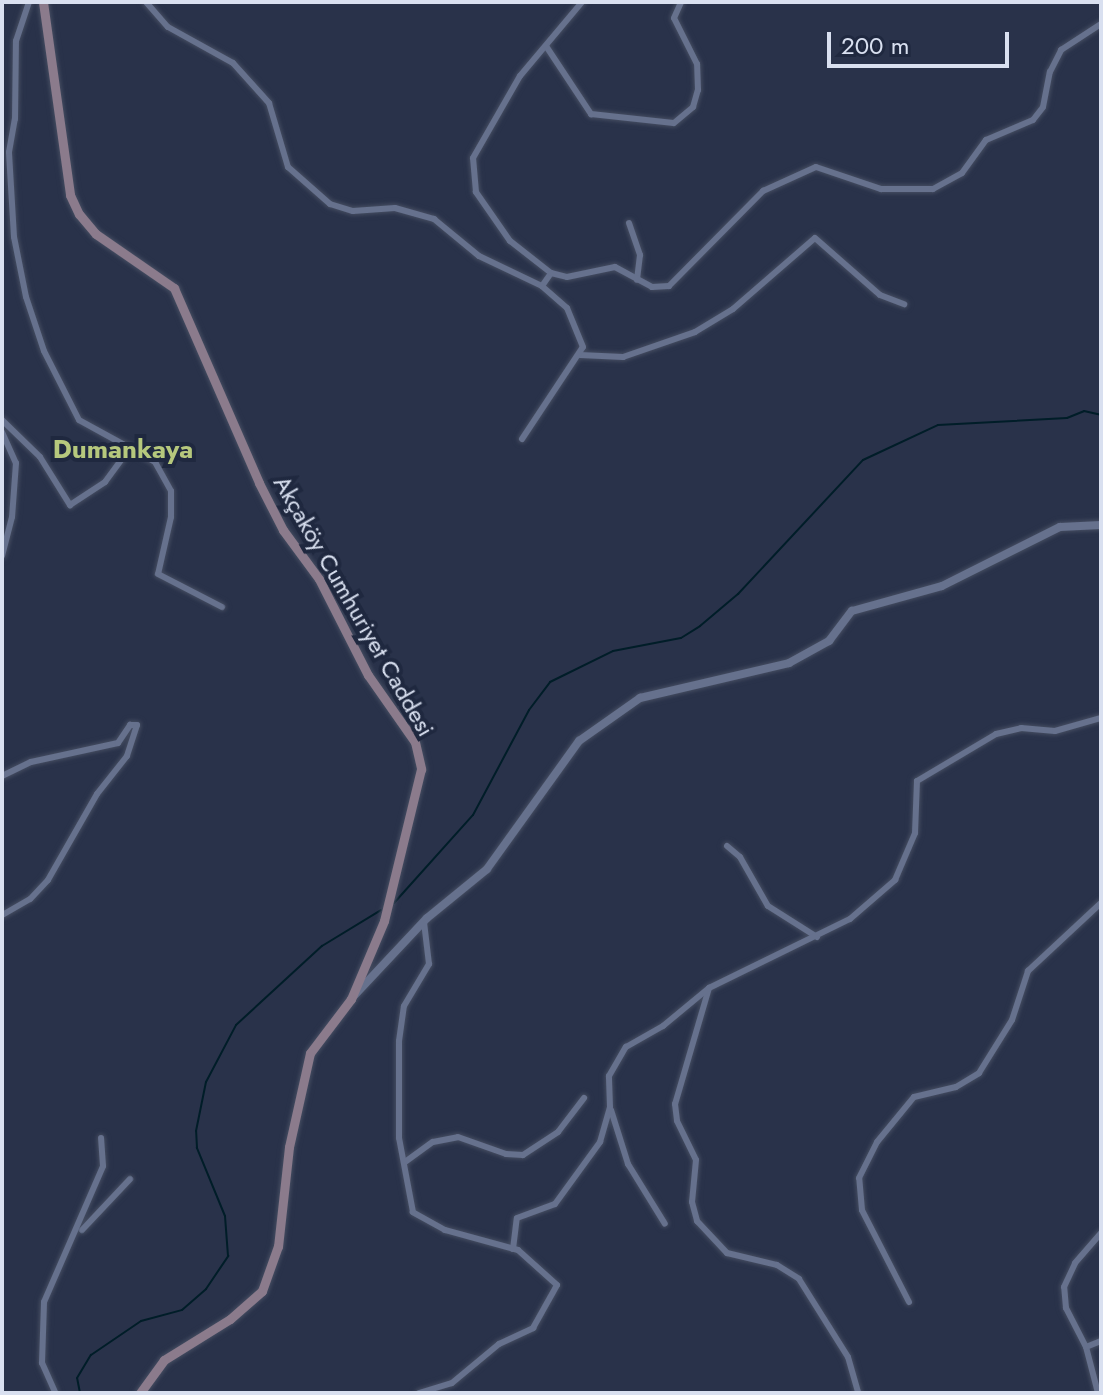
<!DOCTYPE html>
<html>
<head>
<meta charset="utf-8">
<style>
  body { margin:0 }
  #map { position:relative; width:1103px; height:1395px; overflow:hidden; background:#29324a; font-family:Jost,sans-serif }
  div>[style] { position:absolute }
  .stream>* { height:2px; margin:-1px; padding:0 1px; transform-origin:1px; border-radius:1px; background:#001d28 }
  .roads { filter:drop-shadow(0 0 2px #454d61) drop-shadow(0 0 2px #454d61) }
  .minor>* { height:6px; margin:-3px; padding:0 3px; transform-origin:3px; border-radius:3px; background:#66718d }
  .tertiary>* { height:8px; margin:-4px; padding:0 4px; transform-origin:4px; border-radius:4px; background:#66718d }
  .secondary>* { height:9px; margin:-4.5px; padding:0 4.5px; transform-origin:4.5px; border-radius:4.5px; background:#8b7b8c }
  span { translate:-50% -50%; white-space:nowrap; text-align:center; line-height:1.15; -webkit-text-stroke:8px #1f283f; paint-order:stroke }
  .street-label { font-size:24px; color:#d9e0f0 }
  .neighbourhood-label { font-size:26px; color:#b6c87d; font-weight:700 }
  .frame { position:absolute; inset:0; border:4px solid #d9e0f0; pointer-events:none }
  .scale { position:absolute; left:827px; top:32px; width:182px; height:36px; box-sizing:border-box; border:4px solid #d9e0f0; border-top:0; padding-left:10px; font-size:24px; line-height:28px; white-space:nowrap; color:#d9e0f0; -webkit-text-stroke:6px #1f283f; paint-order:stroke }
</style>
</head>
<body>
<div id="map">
  <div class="stream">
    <i style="left:394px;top:903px;width:118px;rotate:-48.1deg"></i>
    <i style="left:473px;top:815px;width:119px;rotate:-61.9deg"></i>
    <i style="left:529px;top:710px;width:35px;rotate:-53deg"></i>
    <i style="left:550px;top:682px;width:70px;rotate:-26.2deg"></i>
    <i style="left:613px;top:651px;width:69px;rotate:-10.8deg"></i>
    <i style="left:681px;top:638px;width:22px;rotate:-32deg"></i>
    <i style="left:700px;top:626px;width:50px;rotate:-40.1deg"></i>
    <i style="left:738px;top:594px;width:183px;rotate:-47deg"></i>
    <i style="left:863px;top:460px;width:83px;rotate:-25deg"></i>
    <i style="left:938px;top:425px;width:129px;rotate:-3.1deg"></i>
    <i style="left:1067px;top:418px;width:18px;rotate:-22deg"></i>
    <i style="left:1084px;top:411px;width:17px;rotate:13deg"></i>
    <i style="left:80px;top:1393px;width:15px;rotate:-101deg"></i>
    <i style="left:77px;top:1378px;width:27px;rotate:-59deg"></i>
    <i style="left:91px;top:1355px;width:60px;rotate:-34.2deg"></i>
    <i style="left:141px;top:1321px;width:42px;rotate:-15deg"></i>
    <i style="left:182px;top:1310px;width:32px;rotate:-41deg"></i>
    <i style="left:206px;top:1289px;width:40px;rotate:-56deg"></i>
    <i style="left:228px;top:1256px;width:40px;rotate:-94.3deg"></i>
    <i style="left:225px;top:1216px;width:74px;rotate:-112.4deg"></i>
    <i style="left:197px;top:1148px;width:17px;rotate:-93deg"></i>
    <i style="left:196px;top:1131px;width:50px;rotate:-78.5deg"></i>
    <i style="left:206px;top:1082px;width:64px;rotate:-62.2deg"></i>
    <i style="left:236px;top:1025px;width:117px;rotate:-42.6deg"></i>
    <i style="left:322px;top:946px;width:69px;rotate:-31.4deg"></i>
  </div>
  <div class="roads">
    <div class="minor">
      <i style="left:146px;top:2px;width:33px;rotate:49deg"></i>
      <i style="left:168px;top:27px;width:74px;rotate:29deg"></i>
      <i style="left:233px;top:63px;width:54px;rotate:48deg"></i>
      <i style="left:269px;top:103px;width:67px;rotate:73.5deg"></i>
      <i style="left:288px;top:167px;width:56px;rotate:41.4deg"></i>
      <i style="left:330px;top:204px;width:24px;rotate:17deg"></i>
      <i style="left:353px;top:211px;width:42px;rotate:-4.1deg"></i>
      <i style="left:395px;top:208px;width:41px;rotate:15.8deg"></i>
      <i style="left:434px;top:219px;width:58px;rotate:39.4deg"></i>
      <i style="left:479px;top:256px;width:70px;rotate:25.5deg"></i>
      <i style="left:542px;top:286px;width:16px;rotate:-55deg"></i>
      <i style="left:551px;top:273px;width:52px;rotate:-142deg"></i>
      <i style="left:510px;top:241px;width:60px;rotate:-124.8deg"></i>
      <i style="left:476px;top:192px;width:34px;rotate:-95deg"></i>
      <i style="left:473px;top:158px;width:95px;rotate:-60.2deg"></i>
      <i style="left:520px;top:76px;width:97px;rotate:-50deg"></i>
      <i style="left:546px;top:46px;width:82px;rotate:56.5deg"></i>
      <i style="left:591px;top:114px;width:83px;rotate:6.2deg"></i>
      <i style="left:674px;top:123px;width:25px;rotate:-40deg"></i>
      <i style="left:693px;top:107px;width:18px;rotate:-74deg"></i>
      <i style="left:698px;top:90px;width:26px;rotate:-92deg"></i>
      <i style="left:697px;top:64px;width:51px;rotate:-116.6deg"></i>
      <i style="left:674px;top:18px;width:17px;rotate:-66deg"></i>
      <i style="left:629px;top:223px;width:34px;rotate:71deg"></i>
      <i style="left:640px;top:255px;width:25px;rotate:97deg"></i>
      <i style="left:551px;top:273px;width:16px;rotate:14deg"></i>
      <i style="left:567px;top:277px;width:49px;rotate:-11.8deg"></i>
      <i style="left:615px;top:267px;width:42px;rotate:28.4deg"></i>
      <i style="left:652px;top:287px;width:17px;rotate:-3deg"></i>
      <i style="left:669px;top:286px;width:134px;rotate:-45.3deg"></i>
      <i style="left:763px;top:191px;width:58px;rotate:-24.4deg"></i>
      <i style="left:816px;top:167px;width:69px;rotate:18.7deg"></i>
      <i style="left:881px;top:189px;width:52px"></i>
      <i style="left:933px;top:189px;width:33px;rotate:-29deg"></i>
      <i style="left:962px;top:173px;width:41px;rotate:-54deg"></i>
      <i style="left:986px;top:140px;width:51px;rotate:-23.1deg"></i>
      <i style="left:1033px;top:120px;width:16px;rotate:-52deg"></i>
      <i style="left:1043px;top:107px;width:36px;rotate:-79deg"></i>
      <i style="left:1050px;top:72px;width:25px;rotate:-63deg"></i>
      <i style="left:1061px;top:50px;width:48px;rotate:-33deg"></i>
      <i style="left:580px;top:355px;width:43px;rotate:2.7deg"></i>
      <i style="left:623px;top:357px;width:76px;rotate:-19.1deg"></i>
      <i style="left:695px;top:332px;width:44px;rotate:-31.2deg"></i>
      <i style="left:733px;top:309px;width:108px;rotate:-40.9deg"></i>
      <i style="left:815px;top:238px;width:86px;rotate:41.2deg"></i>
      <i style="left:880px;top:295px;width:26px;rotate:21deg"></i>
      <i style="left:2px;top:420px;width:53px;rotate:44.2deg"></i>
      <i style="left:40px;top:457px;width:57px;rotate:58deg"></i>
      <i style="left:70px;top:505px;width:42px;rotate:-33.3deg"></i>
      <i style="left:105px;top:482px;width:42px;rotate:-53.7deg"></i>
      <i style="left:130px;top:448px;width:58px;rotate:-151.2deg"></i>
      <i style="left:79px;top:420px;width:77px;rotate:-116.9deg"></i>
      <i style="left:44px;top:351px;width:57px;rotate:-108.4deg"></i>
      <i style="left:26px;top:297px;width:61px;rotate:-101.3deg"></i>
      <i style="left:14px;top:237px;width:85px;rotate:-93.4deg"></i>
      <i style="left:9px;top:152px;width:34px;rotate:-80deg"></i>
      <i style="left:15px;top:119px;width:78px;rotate:-89.3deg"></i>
      <i style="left:16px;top:41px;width:41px;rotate:-71.6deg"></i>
      <i style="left:2px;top:432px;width:34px;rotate:66deg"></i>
      <i style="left:16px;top:463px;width:54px;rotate:94.2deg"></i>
      <i style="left:12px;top:517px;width:40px;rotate:104.4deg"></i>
      <i style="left:522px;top:439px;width:110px;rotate:-56.5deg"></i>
      <i style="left:583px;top:347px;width:42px;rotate:-112.3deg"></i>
      <i style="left:567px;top:308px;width:33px;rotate:-139deg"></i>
      <i style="left:130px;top:448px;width:29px;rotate:29deg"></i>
      <i style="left:155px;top:462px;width:33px;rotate:61deg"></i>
      <i style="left:171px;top:491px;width:26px;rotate:90deg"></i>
      <i style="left:171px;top:517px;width:58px;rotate:102.8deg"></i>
      <i style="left:158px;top:574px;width:72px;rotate:27.3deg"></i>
      <i style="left:2px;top:776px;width:32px;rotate:-26deg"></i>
      <i style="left:31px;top:762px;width:89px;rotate:-12.3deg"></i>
      <i style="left:118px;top:743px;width:22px;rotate:-56deg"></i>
      <i style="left:130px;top:725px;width:7px"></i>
      <i style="left:137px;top:725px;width:33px;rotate:108deg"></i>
      <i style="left:127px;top:756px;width:48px;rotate:128.3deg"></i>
      <i style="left:97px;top:794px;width:99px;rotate:119.7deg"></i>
      <i style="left:48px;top:880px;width:26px;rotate:133deg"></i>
      <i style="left:30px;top:899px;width:32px;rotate:150deg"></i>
      <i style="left:727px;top:846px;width:17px;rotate:40deg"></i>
      <i style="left:740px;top:857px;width:56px;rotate:60.3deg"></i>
      <i style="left:768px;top:906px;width:58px;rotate:32.3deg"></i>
      <i style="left:709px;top:988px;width:121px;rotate:106.3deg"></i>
      <i style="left:675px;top:1104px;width:17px;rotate:83deg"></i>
      <i style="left:677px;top:1121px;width:43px;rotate:64deg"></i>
      <i style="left:696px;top:1160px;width:42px;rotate:95.4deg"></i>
      <i style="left:692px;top:1202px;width:20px;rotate:75deg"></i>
      <i style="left:697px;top:1221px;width:44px;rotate:46.8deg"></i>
      <i style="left:727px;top:1253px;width:51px;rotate:13.5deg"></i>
      <i style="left:777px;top:1265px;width:26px;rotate:32deg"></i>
      <i style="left:799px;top:1279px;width:92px;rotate:57.9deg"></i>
      <i style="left:848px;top:1357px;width:37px;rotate:74deg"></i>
      <i style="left:611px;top:1110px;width:57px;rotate:72.5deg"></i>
      <i style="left:628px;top:1164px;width:70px;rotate:58.3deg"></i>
      <i style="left:405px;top:1162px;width:34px;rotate:-36deg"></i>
      <i style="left:433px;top:1142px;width:25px;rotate:-11deg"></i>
      <i style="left:458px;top:1137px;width:51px;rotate:19.5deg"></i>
      <i style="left:506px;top:1154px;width:17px;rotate:3deg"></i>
      <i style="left:523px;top:1155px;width:42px;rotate:-33.3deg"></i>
      <i style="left:558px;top:1132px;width:43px;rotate:-52.6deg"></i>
      <i style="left:82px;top:1230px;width:70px;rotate:-46.7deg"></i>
      <i style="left:513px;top:1249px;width:31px;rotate:-83deg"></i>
      <i style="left:517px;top:1218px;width:40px;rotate:-20.2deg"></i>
      <i style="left:555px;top:1204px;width:77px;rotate:-54deg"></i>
      <i style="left:600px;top:1142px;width:36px;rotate:-74deg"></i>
      <i style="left:610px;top:1107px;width:31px;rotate:-92deg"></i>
      <i style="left:609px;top:1076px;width:34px;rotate:-60deg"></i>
      <i style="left:626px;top:1047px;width:43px;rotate:-29.6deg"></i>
      <i style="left:663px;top:1026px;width:60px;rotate:-39.6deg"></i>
      <i style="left:709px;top:988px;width:157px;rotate:-26.1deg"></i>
      <i style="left:850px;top:919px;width:60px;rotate:-40.9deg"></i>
      <i style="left:895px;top:880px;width:51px;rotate:-66.9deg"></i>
      <i style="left:915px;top:833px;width:52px;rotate:-87.8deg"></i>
      <i style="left:917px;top:781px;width:92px;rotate:-30.7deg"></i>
      <i style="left:996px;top:734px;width:26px;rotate:-13deg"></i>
      <i style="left:1021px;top:728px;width:34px;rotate:5deg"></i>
      <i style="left:1055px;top:731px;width:48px;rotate:-15.8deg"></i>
      <i style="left:909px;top:1302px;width:103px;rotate:-117.1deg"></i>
      <i style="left:862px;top:1210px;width:32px;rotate:-95deg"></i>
      <i style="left:859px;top:1178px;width:40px;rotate:-63.4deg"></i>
      <i style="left:877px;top:1142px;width:58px;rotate:-50.6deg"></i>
      <i style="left:914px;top:1097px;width:43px;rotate:-13.4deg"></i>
      <i style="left:956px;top:1087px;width:27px;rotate:-31deg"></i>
      <i style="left:979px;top:1073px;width:62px;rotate:-58.1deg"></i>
      <i style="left:1012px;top:1020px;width:52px;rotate:-71.9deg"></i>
      <i style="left:1028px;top:971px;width:100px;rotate:-43deg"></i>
      <i style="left:1086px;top:1347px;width:16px;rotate:-22deg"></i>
      <i style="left:55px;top:1392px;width:32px;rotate:-114deg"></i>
      <i style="left:42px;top:1363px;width:61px;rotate:-88.1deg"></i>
      <i style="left:44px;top:1302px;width:148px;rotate:-66.5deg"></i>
      <i style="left:103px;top:1166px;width:28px;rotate:-94deg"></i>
      <i style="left:419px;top:1393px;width:34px;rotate:-17deg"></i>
      <i style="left:452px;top:1383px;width:61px;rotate:-39.7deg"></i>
      <i style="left:499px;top:1344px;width:38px;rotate:-25deg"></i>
      <i style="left:533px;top:1328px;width:49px;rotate:-60.8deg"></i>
      <i style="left:557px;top:1285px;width:52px;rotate:-138.1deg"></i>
      <i style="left:518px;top:1250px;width:76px;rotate:-164.7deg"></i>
      <i style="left:445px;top:1230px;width:37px;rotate:-151deg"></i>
      <i style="left:413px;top:1212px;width:75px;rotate:-100.7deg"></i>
      <i style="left:399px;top:1138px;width:97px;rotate:-90deg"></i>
      <i style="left:399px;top:1041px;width:35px;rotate:-82deg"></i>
      <i style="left:404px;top:1006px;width:49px;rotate:-59.2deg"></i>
      <i style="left:429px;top:964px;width:42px;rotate:-96.8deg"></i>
      <i style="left:1098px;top:1393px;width:48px;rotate:-104.6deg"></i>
      <i style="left:1086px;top:1347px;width:44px;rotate:-117.1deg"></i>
      <i style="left:1066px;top:1308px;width:21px;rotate:-95deg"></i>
      <i style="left:1064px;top:1287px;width:26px;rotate:-65deg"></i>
      <i style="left:1075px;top:1263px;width:40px;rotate:-49deg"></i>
    </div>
    <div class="tertiary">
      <i style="left:351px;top:999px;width:111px;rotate:-46.8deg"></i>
      <i style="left:427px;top:918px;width:77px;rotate:-39.2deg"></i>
      <i style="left:487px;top:869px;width:158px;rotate:-54.3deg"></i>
      <i style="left:579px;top:741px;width:75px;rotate:-35.2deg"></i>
      <i style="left:640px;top:698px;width:153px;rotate:-13.2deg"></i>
      <i style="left:789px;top:663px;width:46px;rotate:-28.8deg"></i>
      <i style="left:829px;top:641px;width:38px;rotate:-53deg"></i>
      <i style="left:852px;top:611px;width:93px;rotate:-15.5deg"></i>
      <i style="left:942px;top:586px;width:132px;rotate:-26.6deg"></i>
      <i style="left:1060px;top:527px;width:41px;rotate:-2.8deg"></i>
    </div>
    <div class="secondary">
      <i style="left:43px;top:2px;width:195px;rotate:82deg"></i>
      <i style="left:70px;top:195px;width:21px;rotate:65deg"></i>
      <i style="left:79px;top:214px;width:26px;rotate:50deg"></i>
      <i style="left:96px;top:234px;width:95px;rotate:34.7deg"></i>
      <i style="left:174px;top:288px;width:213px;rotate:66.4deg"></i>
      <i style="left:259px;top:483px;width:53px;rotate:62.9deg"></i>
      <i style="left:283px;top:530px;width:61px;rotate:53.7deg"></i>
      <i style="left:319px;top:579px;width:108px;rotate:63deg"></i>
      <i style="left:368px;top:675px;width:82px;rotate:55deg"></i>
      <i style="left:415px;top:742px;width:28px;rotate:77deg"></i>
      <i style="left:421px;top:769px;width:156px;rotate:103.7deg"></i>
      <i style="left:384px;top:921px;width:85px;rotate:112.9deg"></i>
      <i style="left:351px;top:999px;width:68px;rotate:127.2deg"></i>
      <i style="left:310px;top:1053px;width:96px;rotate:102.6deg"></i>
      <i style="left:289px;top:1147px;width:100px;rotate:96.3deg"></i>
      <i style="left:278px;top:1246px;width:48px;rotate:109.6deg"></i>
      <i style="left:262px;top:1291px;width:43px;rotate:138.8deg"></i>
      <i style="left:230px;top:1319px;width:78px;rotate:148.2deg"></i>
      <i style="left:164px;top:1360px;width:41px;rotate:126deg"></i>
    </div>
  </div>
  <div class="street-label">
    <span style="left:354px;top:606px;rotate:60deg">Akçaköy Cumhuriyet Caddesi</span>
  </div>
  <div class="neighbourhood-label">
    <span style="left:123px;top:450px">Dumankaya</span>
  </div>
  <div class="frame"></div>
  <div class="scale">200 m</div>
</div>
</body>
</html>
